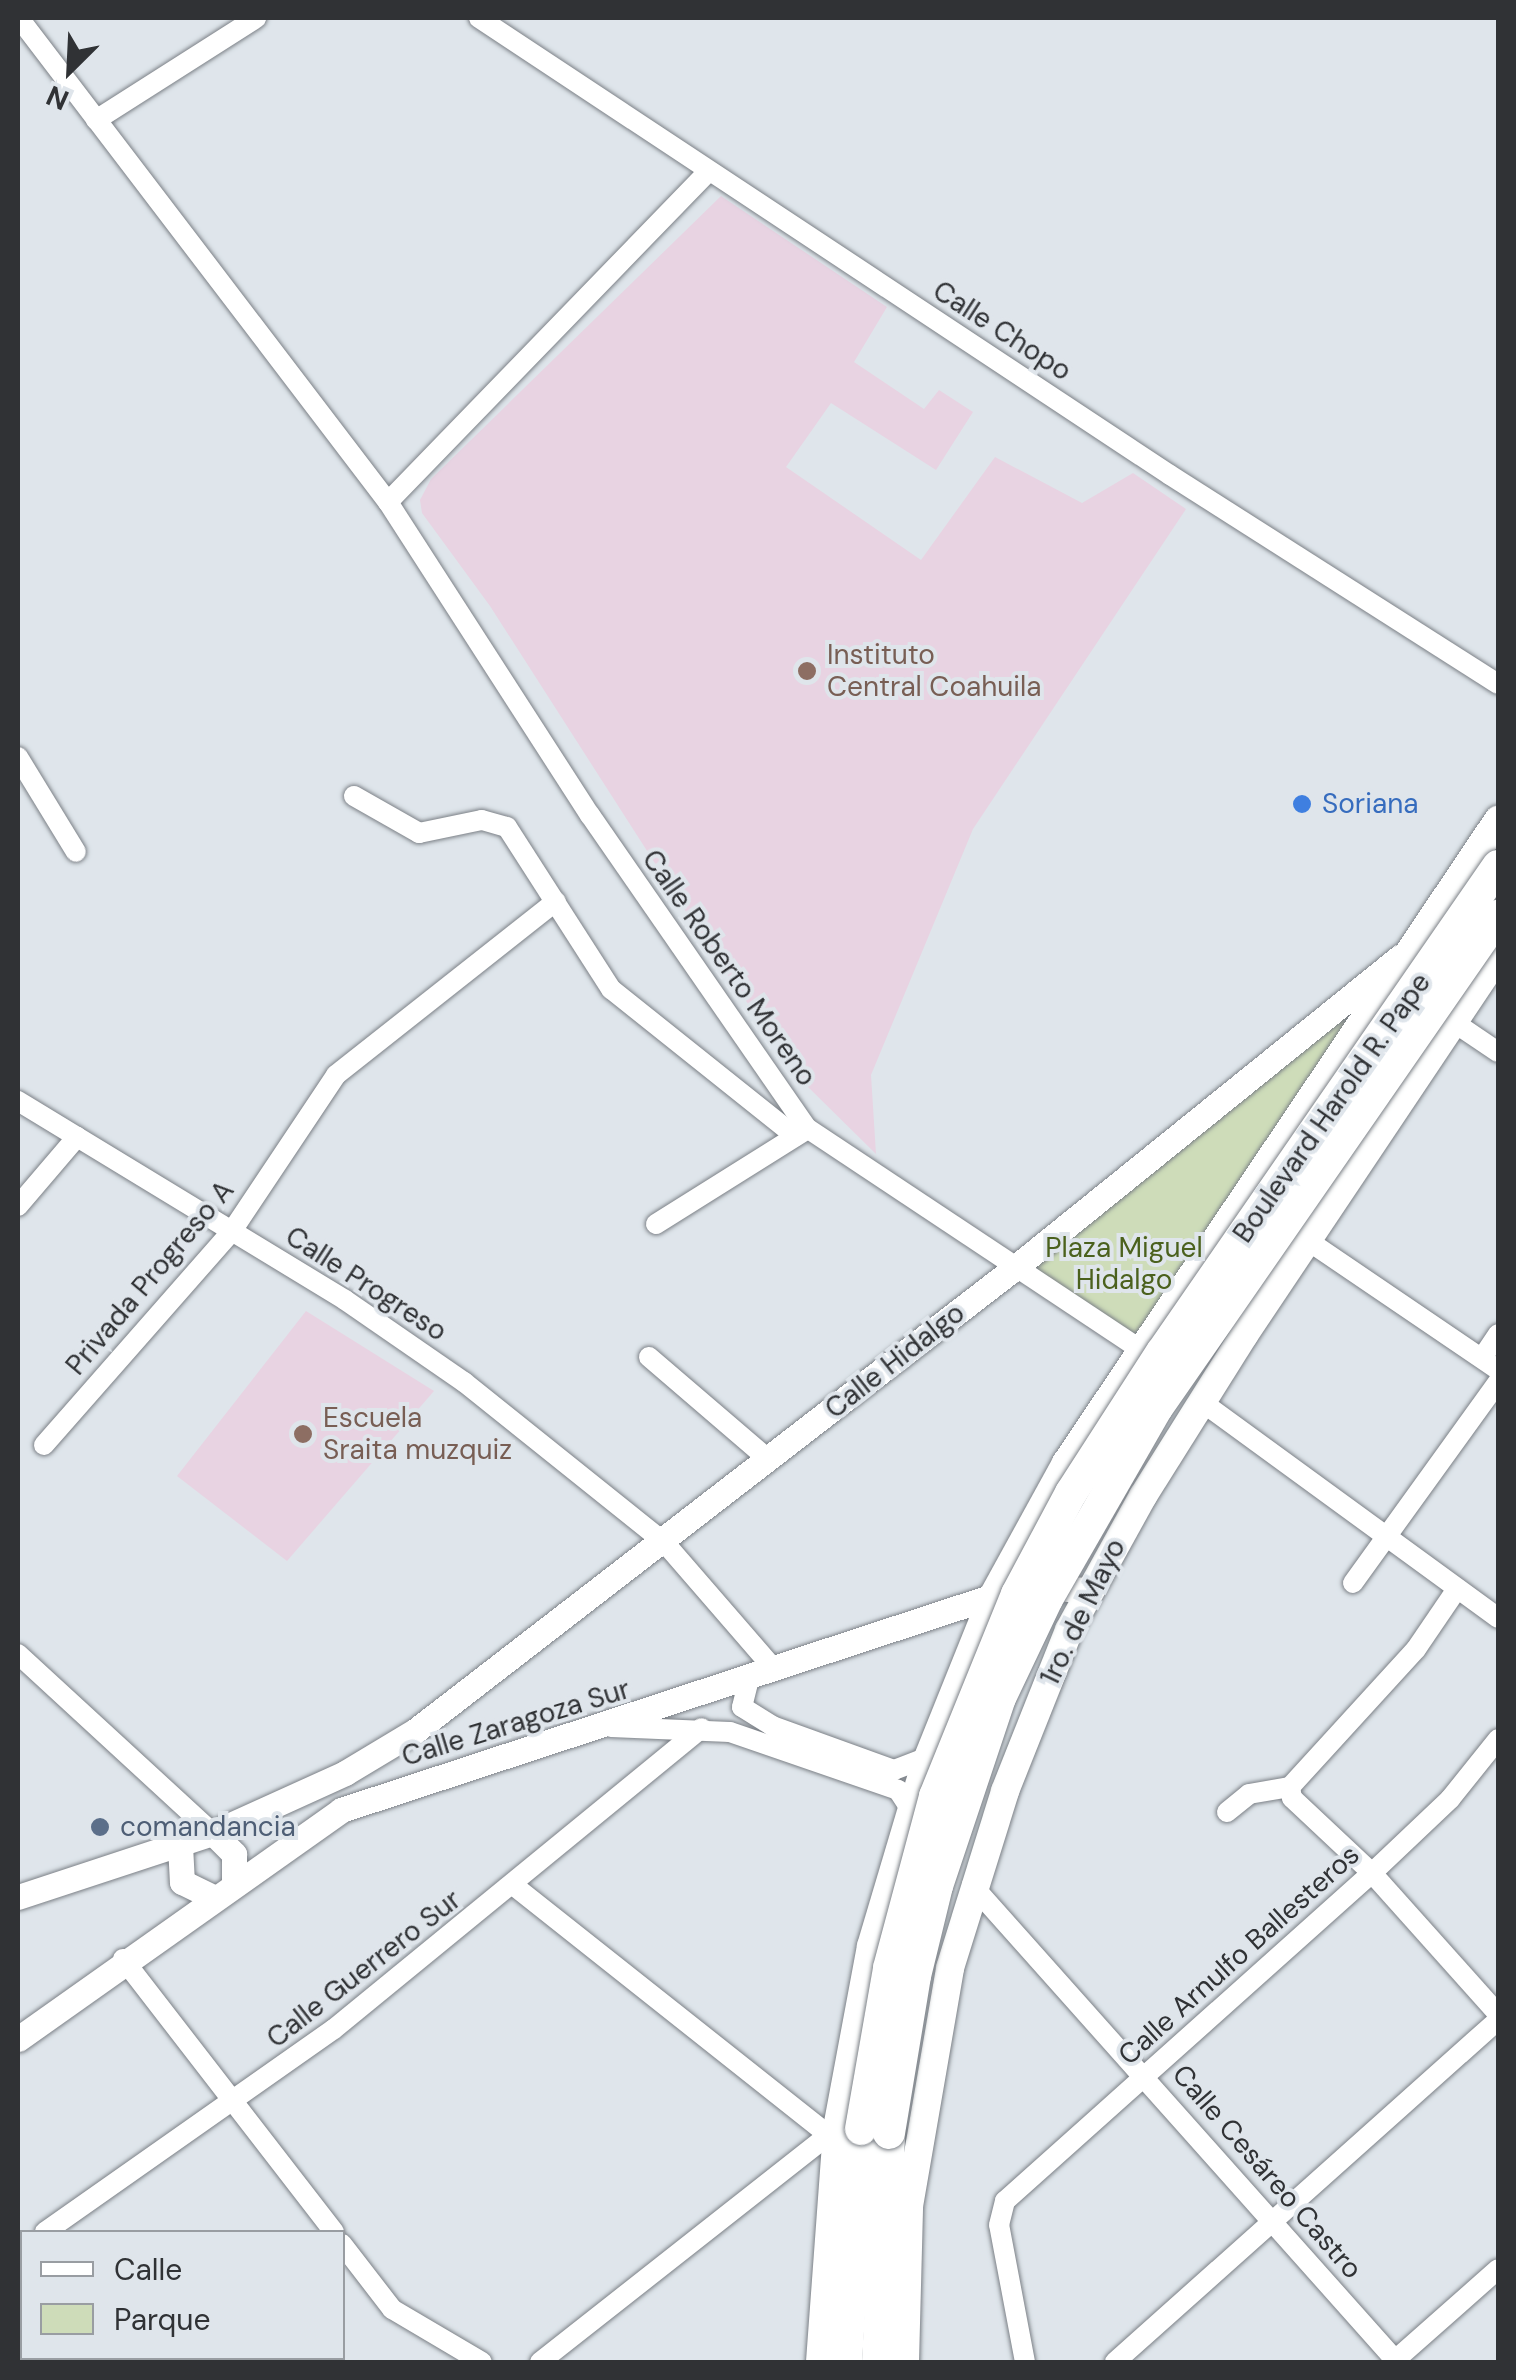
<!DOCTYPE html>
<html>
<head>
<meta charset="utf-8">
<style>
  body { margin:0 }
  #map { position:relative; width:1516px; height:2380px; overflow:hidden; background:#dfe5eb; font-family:"DM Sans",sans-serif }
  div>[style] { position:absolute }
  .education>* { inset:0; background:#e8d3e2 }
  .green>* { inset:0; background:#cedcb9 }
  .roads { filter:drop-shadow(0 0 2px #7b8086) drop-shadow(0 0 2px #7b8086) }
  .minor>* { height:20px; margin:-10px; padding:0 10px; transform-origin:10px; border-radius:10px; background:#fff }
  .tertiary>* { height:25px; margin:-12.5px; padding:0 12.5px; transform-origin:12.5px; border-radius:12.5px; background:#fff }
  .secondary>* { height:28px; margin:-14px; padding:0 14px; transform-origin:14px; border-radius:14px; background:#fff }
  .trunk>* { height:32px; margin:-16px; padding:0 16px; transform-origin:16px; border-radius:16px; background:#fff }
  .bridges { filter:drop-shadow(0 0 2px #7b8086) drop-shadow(0 0 2px #7b8086) }
  .trunk-bridge>* { height:32px; margin:-16px; padding:0 16px; transform-origin:16px; border-radius:16px; background:#fff }
  .dots>* { width:28px; height:28px; translate:-50% -50%; box-sizing:border-box; border:5px solid #dfe5eb; border-radius:50% }
  span { translate:-50% -50%; white-space:nowrap; text-align:center; line-height:1.15; -webkit-text-stroke:8px #dfe5eb; paint-order:stroke }
  .street-label { font-size:28px; color:#303235 }
  .education-label { font-size:28px; color:#785e54 }
  .left { translate:0 -50%; text-align:left }
  .shop-label { font-size:28px; color:#366cbe }
  .park-label { font-size:28px; color:#4b611d }
  .service-label { font-size:28px; color:#4e5e75 }
  .frame { position:absolute; inset:0; border:20px solid #303235; pointer-events:none }
  .legend { position:absolute; left:20px; top:2230px; width:325px; height:130px; box-sizing:border-box; background:#dfe5eb; border:2px solid #999da2; margin:0; padding:12px 18px; list-style:none; font-size:30px; color:#303235 }
  .legend li { display:flex; align-items:center; gap:20px; height:50px }
  .legend b { width:50px; border:2px solid #999da2 }
  .north { position:absolute; left:20px; top:20px; width:100px; height:100px; -webkit-text-stroke:8px #dfe5eb; paint-order:stroke; rotate:204deg; font-size:28px; font-weight:700; line-height:40px; text-align:center; color:#303235 }
  .north::after { content:''; display:block; margin:auto; width:35px; height:45px; background:#303235; clip-path:polygon(50% 0,100% 100%,50% 72%,0 100%) }
</style>
</head>
<body>
<div id="map">
  <div class="education">
    <i style="clip-path:polygon(721px 196px,887px 307px,854px 362px,924px 409px,939px 390px,973px 412px,936px 470px,831px 403px,786px 467px,921px 560px,995px 457px,1082px 503px,1133px 473px,1186px 509px,973px 829px,871px 1075px,876px 1154px,805px 1084px,717px 960px,490px 606px,422px 513px,420px 500px,431px 479px)"></i>
    <i style="clip-path:polygon(306px 1311px,434px 1391px,287px 1561px,177px 1476px)"></i>
  </div>
  <div class="green">
    <i style="clip-path:polygon(1373px 991px,1139px 1337px,1033px 1269px)"></i>
  </div>
  <div class="roads">
    <div class="minor">
      <i style="left:19px;top:18px;width:609px;rotate:52.68deg"></i>
      <i style="left:388px;top:502px;width:373px;rotate:57.2deg"></i>
      <i style="left:590px;top:815px;width:381px;rotate:55.3deg"></i>
      <i style="left:807px;top:1128px;width:400px;rotate:33.6deg"></i>
      <i style="left:479px;top:18px;width:828px;rotate:33.48deg"></i>
      <i style="left:1170px;top:475px;width:389px;rotate:32.5deg"></i>
      <i style="left:96px;top:120px;width:190px;rotate:-32.5deg"></i>
      <i style="left:388px;top:502px;width:461px;rotate:-45.9deg"></i>
      <i style="left:18px;top:757px;width:111px;rotate:58.6deg"></i>
      <i style="left:354px;top:796px;width:75px;rotate:29.6deg"></i>
      <i style="left:419px;top:833px;width:64px;rotate:-11.7deg"></i>
      <i style="left:482px;top:820px;width:26px;rotate:16deg"></i>
      <i style="left:507px;top:827px;width:193px;rotate:57.3deg"></i>
      <i style="left:611px;top:989px;width:236px;rotate:38.6deg"></i>
      <i style="left:1455px;top:1023px;width:52px;rotate:34deg"></i>
      <i style="left:18px;top:1101px;width:383px;rotate:31.3deg"></i>
      <i style="left:345px;top:1300px;width:145px;rotate:34.6deg"></i>
      <i style="left:464px;top:1382px;width:256px;rotate:38.7deg"></i>
      <i style="left:664px;top:1542px;width:169px;rotate:49.1deg"></i>
      <i style="left:18px;top:1206px;width:91px;rotate:-49.5deg"></i>
      <i style="left:656px;top:1224px;width:177px;rotate:-32.1deg"></i>
      <i style="left:1307px;top:1240px;width:231px;rotate:34.2deg"></i>
      <i style="left:649px;top:1357px;width:158px;rotate:40.6deg"></i>
      <i style="left:1482px;top:1358px;width:29px;rotate:-56deg"></i>
      <i style="left:1202px;top:1402px;width:366px;rotate:36.1deg"></i>
      <i style="left:44px;top:1445px;width:285px;rotate:-48.7deg"></i>
      <i style="left:232px;top:1231px;width:187px;rotate:-56.3deg"></i>
      <i style="left:336px;top:1075px;width:280px;rotate:-38.3deg"></i>
      <i style="left:1353px;top:1583px;width:248px;rotate:-54.2deg"></i>
      <i style="left:18px;top:1654px;width:265px;rotate:42.6deg"></i>
      <i style="left:749px;top:1679px;width:29px;rotate:104deg"></i>
      <i style="left:742px;top:1707px;width:36px;rotate:32deg"></i>
      <i style="left:772px;top:1726px;width:130px;rotate:19.8deg"></i>
      <i style="left:894px;top:1770px;width:36px;rotate:-21deg"></i>
      <i style="left:611px;top:1727px;width:119px;rotate:2.4deg"></i>
      <i style="left:730px;top:1732px;width:178px;rotate:19deg"></i>
      <i style="left:898px;top:1790px;width:24px;rotate:57deg"></i>
      <i style="left:1290px;top:1787px;width:11px;rotate:80deg"></i>
      <i style="left:1292px;top:1798px;width:110px;rotate:43.2deg"></i>
      <i style="left:1372px;top:1873px;width:189px;rotate:48.2deg"></i>
      <i style="left:1227px;top:1812px;width:28px;rotate:-39deg"></i>
      <i style="left:1249px;top:1794px;width:42px;rotate:-9.7deg"></i>
      <i style="left:1290px;top:1787px;width:187px;rotate:-47.6deg"></i>
      <i style="left:1416px;top:1649px;width:73px;rotate:-55.7deg"></i>
      <i style="left:513px;top:1885px;width:402px;rotate:38.4deg"></i>
      <i style="left:972px;top:1885px;width:639px;rotate:48.3deg"></i>
      <i style="left:123px;top:1959px;width:345px;rotate:52.3deg"></i>
      <i style="left:45px;top:2232px;width:353px;rotate:-35.1deg"></i>
      <i style="left:334px;top:2029px;width:475px;rotate:-39.3deg"></i>
      <i style="left:342px;top:2244px;width:82px;rotate:52.4deg"></i>
      <i style="left:392px;top:2309px;width:104px;rotate:30.5deg"></i>
      <i style="left:18px;top:2253px;width:5px;rotate:-37deg"></i>
      <i style="left:540px;top:2362px;width:377px;rotate:-38.2deg"></i>
      <i style="left:1025px;top:2362px;width:139px;rotate:-100.7deg"></i>
      <i style="left:999px;top:2225px;width:25px;rotate:-76deg"></i>
      <i style="left:1005px;top:2201px;width:492px;rotate:-41.8deg"></i>
      <i style="left:1372px;top:1873px;width:108px;rotate:-43.5deg"></i>
      <i style="left:1450px;top:1799px;width:77px;rotate:-51.3deg"></i>
      <i style="left:1115px;top:2362px;width:513px;rotate:-41.76deg"></i>
      <i style="left:1393px;top:2362px;width:140px;rotate:-41.5deg"></i>
    </div>
    <div class="tertiary">
      <i style="left:213px;top:1833px;width:30px;rotate:45deg"></i>
      <i style="left:234px;top:1854px;width:27px;rotate:90deg"></i>
      <i style="left:180px;top:1845px;width:37px;rotate:87deg"></i>
      <i style="left:182px;top:1882px;width:32px;rotate:26deg"></i>
      <i style="left:18px;top:1897px;width:205px;rotate:-18.2deg"></i>
      <i style="left:213px;top:1833px;width:145px;rotate:-24.4deg"></i>
      <i style="left:345px;top:1773px;width:82px;rotate:-31deg"></i>
      <i style="left:415px;top:1731px;width:754px;rotate:-37.68deg"></i>
      <i style="left:1012px;top:1270px;width:499px;rotate:-38.9deg"></i>
      <i style="left:18px;top:2039px;width:396px;rotate:-35.3deg"></i>
      <i style="left:341px;top:1810px;width:686px;rotate:-18.17deg"></i>
      <i style="left:993px;top:1596px;width:36px;rotate:-14deg"></i>
      <i style="left:1028px;top:1587px;width:61px;rotate:2.8deg"></i>
    </div>
    <div class="secondary">
      <i style="left:820px;top:2362px;width:235px;rotate:-85.8deg"></i>
      <i style="left:837px;top:2128px;width:185px;rotate:-79.4deg"></i>
      <i style="left:871px;top:1946px;width:189px;rotate:-73.4deg"></i>
      <i style="left:925px;top:1765px;width:182px;rotate:-68.1deg"></i>
      <i style="left:993px;top:1596px;width:152px;rotate:-61.2deg"></i>
      <i style="left:1066px;top:1463px;width:775px;rotate:-56.1deg"></i>
      <i style="left:905px;top:2362px;width:156px;rotate:-88.5deg"></i>
      <i style="left:909px;top:2206px;width:242px;rotate:-80.2deg"></i>
      <i style="left:950px;top:1968px;width:185px;rotate:-72.7deg"></i>
      <i style="left:1005px;top:1791px;width:173px;rotate:-68.3deg"></i>
      <i style="left:1069px;top:1630px;width:153px;rotate:-61.1deg"></i>
      <i style="left:1143px;top:1496px;width:190px;rotate:-57.9deg"></i>
      <i style="left:1244px;top:1335px;width:457px;rotate:-56.2deg"></i>
    </div>
    <div class="trunk">
      <i style="left:846px;top:2362px;width:233px;rotate:-86.3deg"></i>
      <i style="left:878px;top:2362px;width:229px;rotate:-87.2deg"></i>
    </div>
  </div>
  <div class="bridges">
    <div class="trunk-bridge">
      <i style="left:861px;top:2129px;width:163px;rotate:-80.1deg"></i>
      <i style="left:889px;top:1968px;width:178px;rotate:-75deg"></i>
      <i style="left:935px;top:1796px;width:218px;rotate:-67.9deg"></i>
      <i style="left:1017px;top:1594px;width:115px;rotate:-61.9deg"></i>
      <i style="left:1071px;top:1493px;width:168px;rotate:-57.2deg"></i>
      <i style="left:1162px;top:1352px;width:591px;rotate:-55.34deg"></i>
      <i style="left:889px;top:2133px;width:159px;rotate:-80.6deg"></i>
      <i style="left:915px;top:1976px;width:93px;rotate:-76.3deg"></i>
      <i style="left:937px;top:1886px;width:198px;rotate:-71.5deg"></i>
      <i style="left:1000px;top:1698px;width:110px;rotate:-64.6deg"></i>
      <i style="left:1047px;top:1599px;width:220px;rotate:-60.1deg"></i>
      <i style="left:1157px;top:1408px;width:599px;rotate:-55.27deg"></i>
    </div>
  </div>
  <div class="dots">
    <i style="left:807px;top:671px;background:#8d6e63"></i>
    <i style="left:1302px;top:804px;background:#3f7fe0"></i>
    <i style="left:303px;top:1434px;background:#8d6e63"></i>
    <i style="left:100px;top:1827px;background:#5c6f8a"></i>
  </div>
  <div class="street-label">
    <span style="left:1002px;top:331px;rotate:33deg">Calle Chopo</span>
    <span style="left:729px;top:968px;rotate:55deg">Calle Roberto Moreno</span>
    <span style="left:1332px;top:1108px;rotate:-55deg">Boulevard Harold R. Pape</span>
    <span style="left:150px;top:1278px;rotate:-50deg">Privada Progreso A</span>
    <span style="left:366px;top:1284px;rotate:33deg">Calle Progreso</span>
    <span style="left:895px;top:1361px;rotate:-38deg">Calle Hidalgo</span>
    <span style="left:1083px;top:1612px;rotate:-64deg">1ro. de Mayo</span>
    <span style="left:516px;top:1723px;rotate:-17deg">Calle Zaragoza Sur</span>
    <span style="left:1239px;top:1955px;rotate:-42deg">Calle Arnulfo Ballesteros</span>
    <span style="left:364px;top:1969px;rotate:-38deg">Calle Guerrero Sur</span>
    <span style="left:1267px;top:2172px;rotate:49deg">Calle Cesáreo Castro</span>
  </div>
  <div class="education-label">
    <span class="left" style="left:827px;top:671px">Instituto<br>Central Coahuila</span>
    <span class="left" style="left:323px;top:1434px">Escuela<br>Sraita muzquiz</span>
  </div>
  <div class="shop-label">
    <span class="left" style="left:1322px;top:804px">Soriana</span>
  </div>
  <div class="park-label">
    <span style="left:1124px;top:1264px">Plaza Miguel<br>Hidalgo</span>
  </div>
  <div class="service-label">
    <span class="left" style="left:120px;top:1827px">comandancia</span>
  </div>
  <div class="frame"></div>
  <ul class="legend">
  <li><b style="height:12px;background:#fff"></b>Calle</li>
  <li><b style="height:28px;background:#cedcb9"></b>Parque</li>
  </ul>
  <div class="north">N</div>
</div>
</body>
</html>
